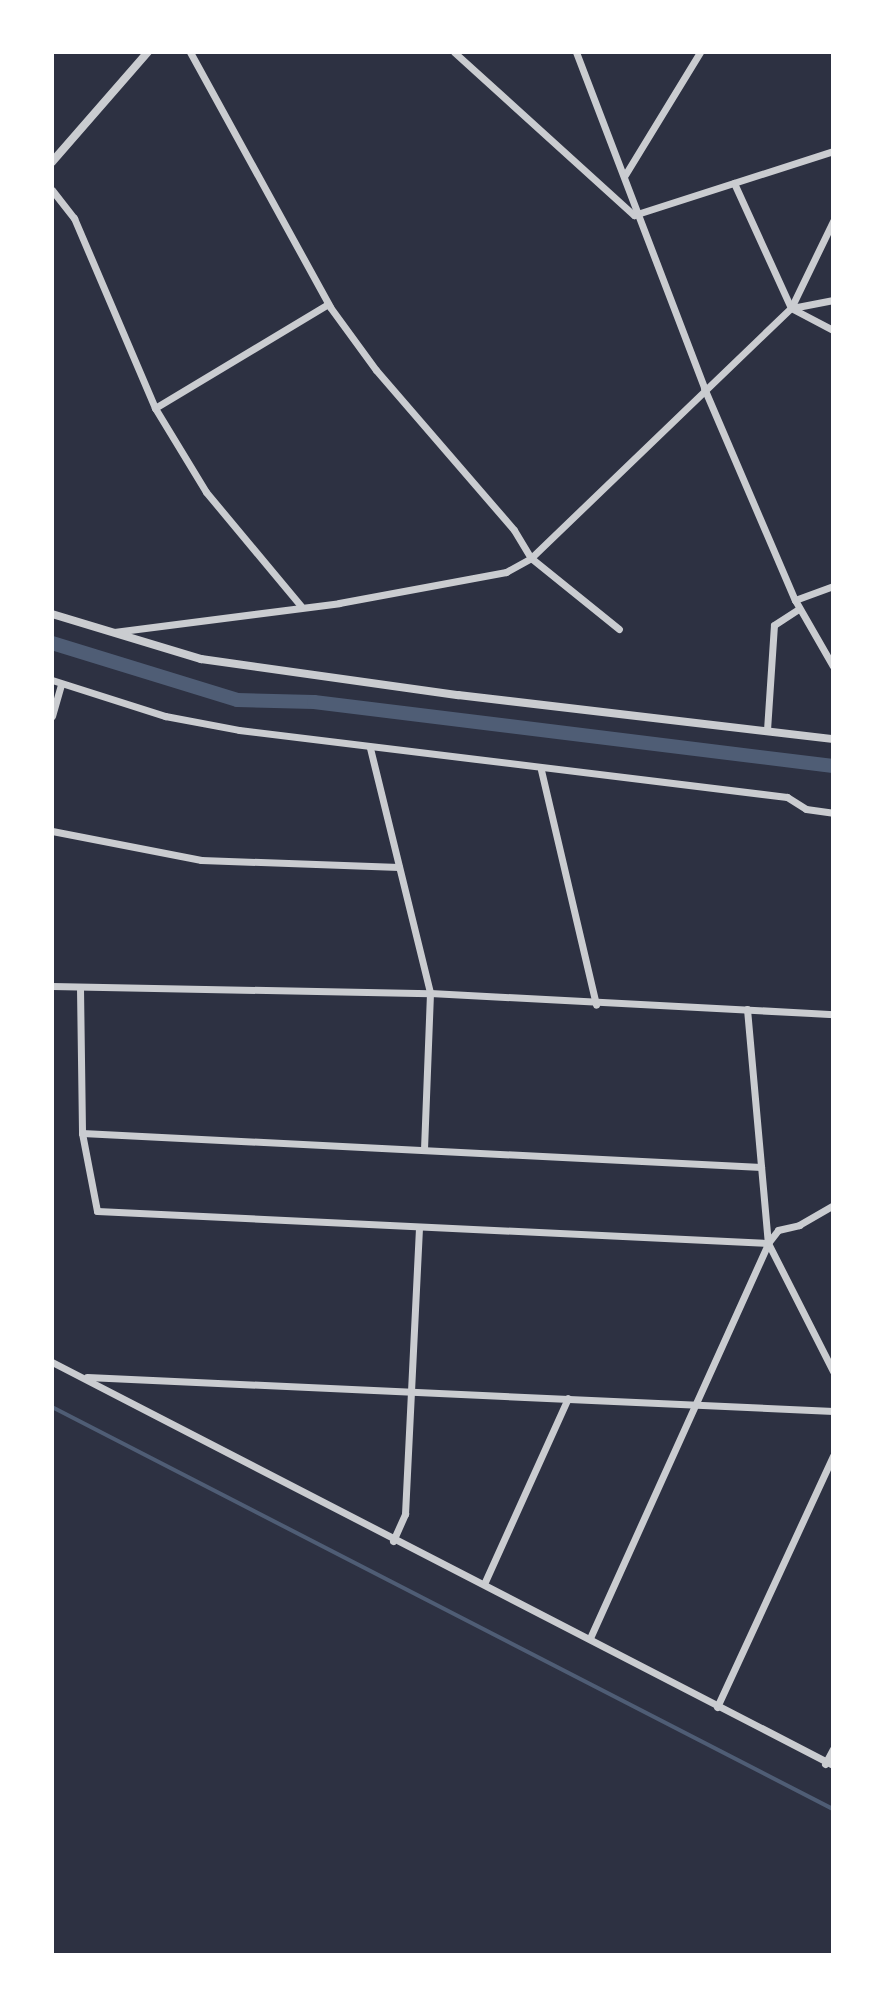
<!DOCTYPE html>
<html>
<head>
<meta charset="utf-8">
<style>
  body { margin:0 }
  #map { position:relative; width:885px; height:2007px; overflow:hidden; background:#2d3142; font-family:"Libre Baskerville",serif }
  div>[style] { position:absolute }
  .stream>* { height:4px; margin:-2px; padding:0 2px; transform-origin:2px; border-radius:2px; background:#4f5d75 }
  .canal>* { height:14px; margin:-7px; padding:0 7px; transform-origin:7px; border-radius:7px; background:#4f5d75 }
  .minor>* { height:7px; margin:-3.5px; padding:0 3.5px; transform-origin:3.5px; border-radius:3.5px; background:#caccd0 }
  .tertiary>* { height:8px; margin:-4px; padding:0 4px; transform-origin:4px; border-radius:4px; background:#caccd0 }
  span { translate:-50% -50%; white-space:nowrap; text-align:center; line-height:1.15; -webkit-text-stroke:6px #fff; paint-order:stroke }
  .frame { position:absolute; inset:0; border:54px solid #fff; pointer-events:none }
</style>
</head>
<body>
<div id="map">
  <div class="stream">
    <i style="left:52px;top:1407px;width:878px;rotate:27.24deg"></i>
  </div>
  <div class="canal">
    <i style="left:52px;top:643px;width:194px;rotate:17.1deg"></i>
    <i style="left:237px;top:700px;width:77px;rotate:1.5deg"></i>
    <i style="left:314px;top:702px;width:523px;rotate:7.03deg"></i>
  </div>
  <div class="minor">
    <i style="left:190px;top:52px;width:291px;rotate:61.2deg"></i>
    <i style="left:330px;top:307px;width:78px;rotate:53.9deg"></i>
    <i style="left:376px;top:370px;width:211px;rotate:49.2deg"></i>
    <i style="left:514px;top:530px;width:33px;rotate:59deg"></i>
    <i style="left:531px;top:558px;width:113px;rotate:38.9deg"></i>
    <i style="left:454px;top:52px;width:243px;rotate:42.2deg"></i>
    <i style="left:634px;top:215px;width:209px;rotate:-17.8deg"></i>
    <i style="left:576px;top:52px;width:360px;rotate:69.1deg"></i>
    <i style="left:704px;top:388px;width:231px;rotate:66.8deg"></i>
    <i style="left:795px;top:600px;width:76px;rotate:60.1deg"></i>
    <i style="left:625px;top:175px;width:144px;rotate:-58.6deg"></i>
    <i style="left:734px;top:183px;width:137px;rotate:65.5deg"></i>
    <i style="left:791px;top:308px;width:47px;rotate:27.6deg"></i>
    <i style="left:52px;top:190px;width:36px;rotate:52deg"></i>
    <i style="left:74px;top:218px;width:207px;rotate:66.9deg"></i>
    <i style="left:155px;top:408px;width:98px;rotate:58.7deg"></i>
    <i style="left:206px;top:492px;width:148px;rotate:50.2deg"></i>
    <i style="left:792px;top:308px;width:42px;rotate:-11deg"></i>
    <i style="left:155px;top:408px;width:202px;rotate:-31deg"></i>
    <i style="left:795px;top:600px;width:40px;rotate:-20.2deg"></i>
    <i style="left:114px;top:632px;width:227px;rotate:-7.3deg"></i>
    <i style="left:339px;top:603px;width:170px;rotate:-10.5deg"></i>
    <i style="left:506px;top:572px;width:29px;rotate:-29deg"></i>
    <i style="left:531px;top:558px;width:361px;rotate:-43.9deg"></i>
    <i style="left:791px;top:308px;width:97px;rotate:-64.2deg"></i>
    <i style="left:52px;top:680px;width:119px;rotate:17.7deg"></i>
    <i style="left:165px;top:716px;width:75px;rotate:10.7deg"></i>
    <i style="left:239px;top:730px;width:552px;rotate:6.97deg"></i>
    <i style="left:787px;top:797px;width:22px;rotate:32deg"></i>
    <i style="left:806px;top:809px;width:27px;rotate:8deg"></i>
    <i style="left:52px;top:716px;width:33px;rotate:-74deg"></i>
    <i style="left:767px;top:730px;width:105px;rotate:-86.2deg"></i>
    <i style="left:774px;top:625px;width:30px;rotate:-33deg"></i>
    <i style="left:370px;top:748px;width:252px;rotate:76.2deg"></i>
    <i style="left:430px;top:993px;width:156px;rotate:92.2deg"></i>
    <i style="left:541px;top:770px;width:241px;rotate:76.8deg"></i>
    <i style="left:52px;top:831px;width:152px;rotate:11deg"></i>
    <i style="left:201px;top:860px;width:198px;rotate:2deg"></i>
    <i style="left:52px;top:986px;width:378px;rotate:1.1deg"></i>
    <i style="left:430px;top:993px;width:404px;rotate:3deg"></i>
    <i style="left:80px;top:988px;width:145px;rotate:89.2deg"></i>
    <i style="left:82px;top:1133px;width:79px;rotate:79.1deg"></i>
    <i style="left:97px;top:1211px;width:672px;rotate:2.73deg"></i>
    <i style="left:747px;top:1009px;width:235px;rotate:84.9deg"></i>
    <i style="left:768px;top:1243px;width:144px;rotate:63.1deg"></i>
    <i style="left:82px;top:1133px;width:680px;rotate:2.87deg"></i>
    <i style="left:52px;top:1362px;width:879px;rotate:27.29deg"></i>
    <i style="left:87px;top:1377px;width:747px;rotate:2.61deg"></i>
    <i style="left:393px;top:1541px;width:30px;rotate:-66deg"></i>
    <i style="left:405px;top:1514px;width:287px;rotate:-87.2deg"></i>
    <i style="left:484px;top:1584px;width:204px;rotate:-65.7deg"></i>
    <i style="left:590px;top:1638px;width:433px;rotate:-65.7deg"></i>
    <i style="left:768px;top:1243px;width:16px;rotate:-52deg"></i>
    <i style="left:778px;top:1230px;width:22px;rotate:-13deg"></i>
    <i style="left:799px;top:1225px;width:39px;rotate:-30deg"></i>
    <i style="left:717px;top:1707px;width:277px;rotate:-65.2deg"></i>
    <i style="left:825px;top:1764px;width:17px;rotate:-62deg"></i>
  </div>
  <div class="tertiary">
    <i style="left:52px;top:162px;width:146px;rotate:-48.9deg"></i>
    <i style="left:52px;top:614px;width:156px;rotate:16.8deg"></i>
    <i style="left:201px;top:659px;width:260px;rotate:8deg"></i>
    <i style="left:458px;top:695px;width:378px;rotate:6.7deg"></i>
  </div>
  <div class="frame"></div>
</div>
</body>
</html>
